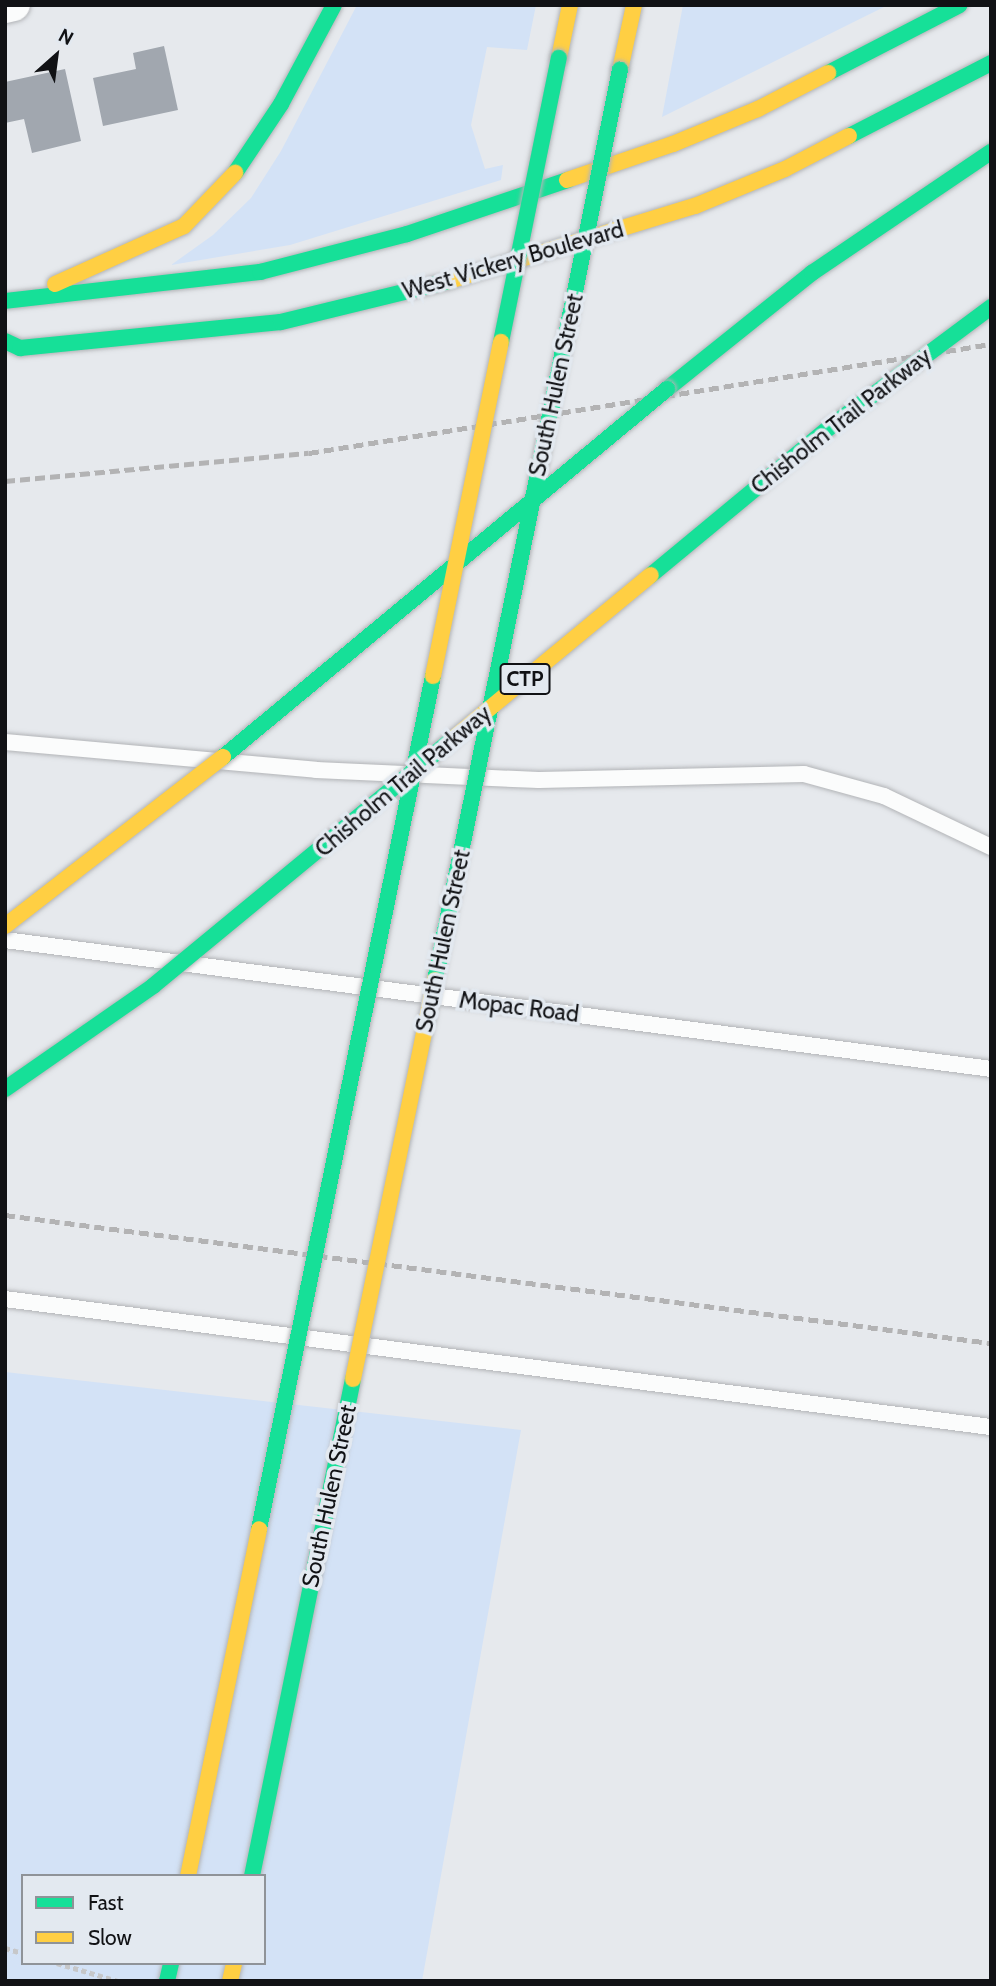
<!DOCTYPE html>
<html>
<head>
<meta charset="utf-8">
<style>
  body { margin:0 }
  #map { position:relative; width:996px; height:1986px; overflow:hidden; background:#e6e9ed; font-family:Cabin,sans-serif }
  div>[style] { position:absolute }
  .green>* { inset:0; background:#d3e2f6 }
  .building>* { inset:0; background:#a1a7af }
  .path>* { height:4.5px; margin-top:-2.25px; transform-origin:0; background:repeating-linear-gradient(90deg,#c6c7c9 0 5px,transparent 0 8.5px) }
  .roads { filter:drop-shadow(0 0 2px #b2b4b7) drop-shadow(0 0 2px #b2b4b7) }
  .lane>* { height:16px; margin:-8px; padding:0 8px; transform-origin:8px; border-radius:8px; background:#fbfcfc }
  .street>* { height:32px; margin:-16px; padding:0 16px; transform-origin:16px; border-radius:16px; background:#fbfcfc }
  .fast>* { height:16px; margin:-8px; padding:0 8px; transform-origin:8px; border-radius:8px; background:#16e098 }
  .slow>* { height:16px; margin:-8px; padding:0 8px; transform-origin:8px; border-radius:8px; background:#ffcf43 }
  .rail>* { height:5px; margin-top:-2.5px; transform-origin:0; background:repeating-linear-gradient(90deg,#b3b3b4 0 10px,transparent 0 15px) }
  .bridges { filter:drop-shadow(0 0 2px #b2b4b7) drop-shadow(0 0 2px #b2b4b7) }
  .fast-bridge>* { height:16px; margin:-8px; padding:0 8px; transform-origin:8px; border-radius:8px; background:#16e098 }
  .slow-bridge>* { height:16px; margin:-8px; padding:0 8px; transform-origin:8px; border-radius:8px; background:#ffcf43 }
  span { translate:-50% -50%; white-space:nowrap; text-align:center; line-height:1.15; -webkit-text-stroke:7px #e3e9f0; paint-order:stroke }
  .shield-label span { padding:2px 5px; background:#e3e9f0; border:2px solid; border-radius:5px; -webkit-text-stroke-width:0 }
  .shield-label { font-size:21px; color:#111215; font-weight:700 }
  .street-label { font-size:23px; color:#111215 }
  .frame { position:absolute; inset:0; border:7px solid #111215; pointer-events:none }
  .legend { position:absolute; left:21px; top:1874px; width:245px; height:91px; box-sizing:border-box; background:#e3e9f0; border:2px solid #8f9398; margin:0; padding:9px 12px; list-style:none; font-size:21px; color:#111215 }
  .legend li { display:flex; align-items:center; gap:14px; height:35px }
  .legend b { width:35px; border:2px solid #8f9398 }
  .north { position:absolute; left:21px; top:21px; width:70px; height:70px; -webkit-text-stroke:5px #e3e9f0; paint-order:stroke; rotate:28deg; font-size:19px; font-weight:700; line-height:28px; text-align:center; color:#111215 }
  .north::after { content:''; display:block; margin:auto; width:24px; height:32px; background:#111215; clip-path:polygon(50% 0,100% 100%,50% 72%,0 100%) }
</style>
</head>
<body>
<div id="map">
  <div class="green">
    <i style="clip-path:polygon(357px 5px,536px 5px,527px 50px,487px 47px,471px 125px,485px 169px,503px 165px,501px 180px,290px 245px,171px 265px,213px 235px,251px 198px,281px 151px)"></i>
    <i style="clip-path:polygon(683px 5px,888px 5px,662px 117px)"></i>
    <i style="clip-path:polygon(evenodd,5px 1372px,521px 1430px,422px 1981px,5px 1981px,5px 1372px,23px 1876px,264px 1876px,264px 1963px,23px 1963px,23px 1876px)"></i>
  </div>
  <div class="building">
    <i style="clip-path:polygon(164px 46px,178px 110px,103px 126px,93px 78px,136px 69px,133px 53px)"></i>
    <i style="clip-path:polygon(65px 69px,81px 141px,32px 153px,24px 119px,5px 123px,5px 82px)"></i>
  </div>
  <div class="path">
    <i style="left:5px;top:1948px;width:19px;rotate:16deg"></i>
    <i style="left:57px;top:1963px;width:64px;rotate:16.4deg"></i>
  </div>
  <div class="roads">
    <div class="lane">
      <i style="left:5px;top:742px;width:312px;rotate:5.1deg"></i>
      <i style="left:316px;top:770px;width:223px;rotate:2.6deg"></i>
      <i style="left:539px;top:780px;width:265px;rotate:-1.3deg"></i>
      <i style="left:804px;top:774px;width:83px;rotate:15.4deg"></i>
      <i style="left:884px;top:796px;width:119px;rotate:25.5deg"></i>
      <i style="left:5px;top:940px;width:994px;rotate:7.45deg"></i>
      <i style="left:5px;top:1299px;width:994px;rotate:7.4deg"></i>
    </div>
    <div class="street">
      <i style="left:5px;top:7px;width:9px;rotate:-13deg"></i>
    </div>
    <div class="fast">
      <i style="left:828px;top:73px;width:148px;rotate:-27.3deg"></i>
      <i style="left:849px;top:136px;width:160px;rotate:-27.2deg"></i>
      <i style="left:235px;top:173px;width:83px;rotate:-56.3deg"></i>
      <i style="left:281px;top:104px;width:112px;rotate:-61.8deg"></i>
      <i style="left:5px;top:301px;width:257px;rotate:-6.5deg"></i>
      <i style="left:260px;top:272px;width:152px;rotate:-14.5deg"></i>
      <i style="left:407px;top:234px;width:169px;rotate:-18.6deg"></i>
      <i style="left:5px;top:341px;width:17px;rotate:25deg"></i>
      <i style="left:20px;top:348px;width:262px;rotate:-5.7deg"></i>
      <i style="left:281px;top:322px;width:173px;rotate:-13.7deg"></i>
      <i style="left:667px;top:389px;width:186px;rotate:-38.7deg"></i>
      <i style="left:812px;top:273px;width:216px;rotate:-34.1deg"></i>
      <i style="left:167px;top:1981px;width:18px;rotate:-77deg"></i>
    </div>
    <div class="slow">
      <i style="left:559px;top:58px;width:54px;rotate:-78.3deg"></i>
      <i style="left:620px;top:70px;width:66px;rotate:-77.8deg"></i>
      <i style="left:567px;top:180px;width:112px;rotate:-18.8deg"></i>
      <i style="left:673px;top:144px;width:92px;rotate:-22.4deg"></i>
      <i style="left:758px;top:109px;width:79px;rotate:-27.2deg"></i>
      <i style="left:449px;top:281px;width:257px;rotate:-17deg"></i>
      <i style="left:695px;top:206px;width:97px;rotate:-22.3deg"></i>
      <i style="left:785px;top:169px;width:72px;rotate:-27.3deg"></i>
      <i style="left:55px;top:284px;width:141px;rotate:-24.2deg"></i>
      <i style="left:184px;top:226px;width:74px;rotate:-46.1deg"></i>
      <i style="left:230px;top:1981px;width:18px;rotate:-77deg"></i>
    </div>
  </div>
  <div class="rail">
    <i style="left:5px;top:481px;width:305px;rotate:-5.3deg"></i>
    <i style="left:309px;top:453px;width:691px;rotate:-9.08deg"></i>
    <i style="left:5px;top:1215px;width:994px;rotate:7.4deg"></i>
  </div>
  <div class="bridges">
    <div class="fast-bridge">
      <i style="left:501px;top:342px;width:290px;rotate:-78.5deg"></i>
      <i style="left:651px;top:575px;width:232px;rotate:-39.6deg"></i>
      <i style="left:830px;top:427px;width:201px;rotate:-36.7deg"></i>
      <i style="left:223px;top:757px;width:577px;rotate:-39.65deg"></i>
      <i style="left:435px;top:980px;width:929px;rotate:-78.51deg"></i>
      <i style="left:5px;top:1089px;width:180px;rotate:-34.8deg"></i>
      <i style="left:153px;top:986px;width:391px;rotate:-39.5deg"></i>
      <i style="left:259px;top:1529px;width:871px;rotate:-78.47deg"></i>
      <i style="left:252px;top:1876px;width:507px;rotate:-78.51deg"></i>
    </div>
    <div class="slow-bridge">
      <i style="left:433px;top:676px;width:341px;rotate:-78.5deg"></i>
      <i style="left:455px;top:737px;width:254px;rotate:-39.6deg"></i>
      <i style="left:5px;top:926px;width:276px;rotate:-37.8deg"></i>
      <i style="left:353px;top:1379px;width:407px;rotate:-78.4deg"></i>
      <i style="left:188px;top:1876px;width:354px;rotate:-78.4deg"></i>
    </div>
  </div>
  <div class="shield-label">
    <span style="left:525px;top:679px">CTP</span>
  </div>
  <div class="street-label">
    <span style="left:513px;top:260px;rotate:-16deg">West Vickery Boulevard</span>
    <span style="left:556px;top:385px;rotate:-78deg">South Hulen Street</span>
    <span style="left:841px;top:421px;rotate:-38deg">Chisholm Trail Parkway</span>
    <span style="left:403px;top:781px;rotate:-40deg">Chisholm Trail Parkway</span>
    <span style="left:443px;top:941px;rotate:-78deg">South Hulen Street</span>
    <span style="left:519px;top:1007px;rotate:7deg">Mopac Road</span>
    <span style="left:329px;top:1496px;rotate:-78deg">South Hulen Street</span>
  </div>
  <div class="frame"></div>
  <ul class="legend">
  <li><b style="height:9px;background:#16e098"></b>Fast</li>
  <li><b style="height:9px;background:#ffcf43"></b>Slow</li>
  </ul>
  <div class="north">N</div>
</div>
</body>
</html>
